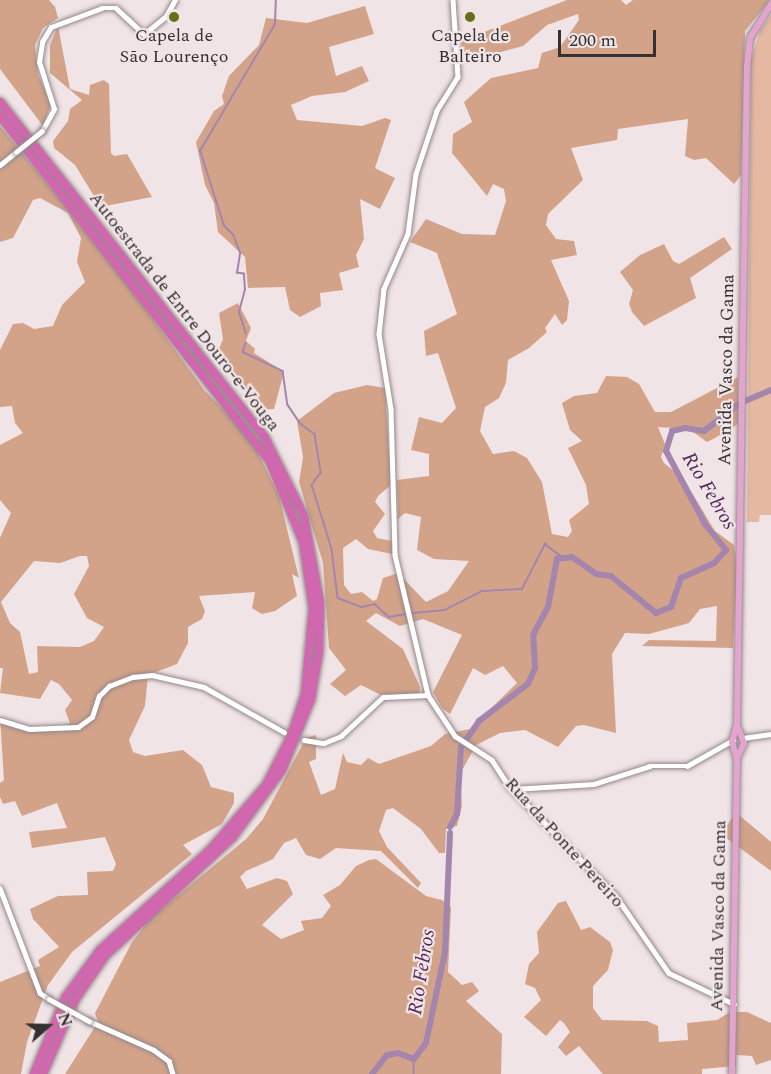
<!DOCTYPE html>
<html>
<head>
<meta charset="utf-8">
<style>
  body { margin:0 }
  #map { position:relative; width:771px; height:1074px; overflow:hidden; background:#f1e4e6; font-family:Spectral,serif }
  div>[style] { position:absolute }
  .green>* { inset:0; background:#e5b8a1 }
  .forest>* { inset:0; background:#d3a389 }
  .stream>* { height:1.5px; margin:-0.75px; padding:0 0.75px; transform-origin:0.75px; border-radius:0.75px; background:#a485ad }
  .river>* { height:6px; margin:-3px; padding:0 3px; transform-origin:3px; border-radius:3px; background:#a485ad }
  .roads { filter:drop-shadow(0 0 2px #94888a) drop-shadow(0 0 2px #94888a) }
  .minor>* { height:4.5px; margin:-2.25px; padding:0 2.25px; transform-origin:2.25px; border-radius:2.25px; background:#fff }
  .major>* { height:6px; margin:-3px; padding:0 3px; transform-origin:3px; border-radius:3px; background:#e3a4ce }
  .highway>* { height:8px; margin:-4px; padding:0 4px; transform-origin:4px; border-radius:4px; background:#d167ae }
  .bridges { filter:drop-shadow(0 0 2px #94888a) drop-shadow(0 0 2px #94888a) }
  .minor-bridge>* { height:4.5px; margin:-2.25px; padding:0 2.25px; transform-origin:2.25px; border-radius:2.25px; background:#fff }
  .dots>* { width:16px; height:16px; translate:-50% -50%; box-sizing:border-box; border:3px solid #f1e4e6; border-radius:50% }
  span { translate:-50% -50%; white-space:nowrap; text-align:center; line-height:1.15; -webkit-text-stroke:4.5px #f1e4e6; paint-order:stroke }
  .poi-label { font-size:18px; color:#353031 }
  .street-label { font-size:18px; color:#353031 }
  .water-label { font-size:20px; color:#50275b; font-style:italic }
  .north { position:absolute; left:18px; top:996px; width:60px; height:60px; -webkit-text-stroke:4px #f1e4e6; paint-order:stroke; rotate:70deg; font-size:16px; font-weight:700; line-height:24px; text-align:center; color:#353031 }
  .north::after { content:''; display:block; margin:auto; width:21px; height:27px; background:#353031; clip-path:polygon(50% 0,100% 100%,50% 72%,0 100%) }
  .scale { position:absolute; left:558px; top:30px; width:98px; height:27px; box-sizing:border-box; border:3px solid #353031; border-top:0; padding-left:8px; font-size:18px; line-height:21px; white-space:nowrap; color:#353031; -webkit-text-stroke:4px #f1e4e6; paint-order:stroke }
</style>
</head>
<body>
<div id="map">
  <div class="green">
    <i style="clip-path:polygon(771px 15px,771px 515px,760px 515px,759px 522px,747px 522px,751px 60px,760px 31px)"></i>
  </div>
  <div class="forest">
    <i style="clip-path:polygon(0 0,49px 0,55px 7px,58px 18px,43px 28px,35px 45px,38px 74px,51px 104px,43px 126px,0 69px)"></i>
    <i style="clip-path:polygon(567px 0,621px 0,626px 5px,633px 0,770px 0,745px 31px,741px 175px,734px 184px,706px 158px,694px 160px,685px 156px,688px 119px,618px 129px,617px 140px,571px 148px,583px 180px,548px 214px,546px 225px,556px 239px,574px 241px,577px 255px,551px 260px,569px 301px,567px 320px,562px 325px,555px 314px,545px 328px,547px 332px,529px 348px,508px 360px,506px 383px,499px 398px,485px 407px,480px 431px,493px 454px,514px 451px,527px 458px,542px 482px,552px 534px,568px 537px,572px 531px,569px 520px,589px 504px,586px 485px,568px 448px,582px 441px,570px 430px,562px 403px,574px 396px,597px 393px,606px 376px,627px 377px,639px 384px,655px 412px,671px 412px,738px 377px,738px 424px,715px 438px,707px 442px,689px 429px,658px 427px,665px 444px,661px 457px,664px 463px,683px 478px,715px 531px,734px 545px,737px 564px,733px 648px,642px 646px,649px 640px,716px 641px,717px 606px,700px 609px,689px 623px,649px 634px,625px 633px,612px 654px,616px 733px,584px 725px,576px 726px,558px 747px,525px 730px,500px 733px,476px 745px,460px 774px,462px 806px,457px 826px,446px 829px,445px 853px,439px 853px,421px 829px,393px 808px,386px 810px,379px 831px,387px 847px,421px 883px,418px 888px,381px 851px,336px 848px,320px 859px,306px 855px,296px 838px,284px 843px,273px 859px,246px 871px,240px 877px,247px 889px,277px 878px,287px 881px,293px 894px,262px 925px,281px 939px,304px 930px,301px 921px,322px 918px,331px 906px,323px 895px,340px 885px,356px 866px,369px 860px,376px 859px,426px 896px,442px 900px,451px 907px,448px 972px,462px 985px,472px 982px,479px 991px,466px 1001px,502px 1034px,501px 1074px,65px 1074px,98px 1022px,95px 1013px,132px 942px,152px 917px,246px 839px,263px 819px,306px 738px,316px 735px,316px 759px,309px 762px,321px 795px,335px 789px,343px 753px,347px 762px,361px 765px,368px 758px,379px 764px,431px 746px,445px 734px,470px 729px,517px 683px,503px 666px,485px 675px,473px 668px,450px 714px,442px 708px,433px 692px,462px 635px,423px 619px,400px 626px,376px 613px,366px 621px,403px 649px,420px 687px,419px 696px,387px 698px,361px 685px,345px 696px,330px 684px,346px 670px,329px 648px,323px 563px,299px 482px,303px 457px,297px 421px,334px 393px,367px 385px,385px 388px,391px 485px,378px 496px,375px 502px,385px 514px,373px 531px,377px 538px,392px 541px,392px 554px,368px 549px,356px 539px,343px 548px,344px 585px,351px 594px,362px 592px,373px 601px,377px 599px,383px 578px,398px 573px,426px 602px,448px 591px,469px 561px,434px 559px,417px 550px,421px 517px,405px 513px,398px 519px,397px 480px,429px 476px,429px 454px,411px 450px,419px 417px,442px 423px,456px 408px,438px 353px,426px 356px,424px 331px,457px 314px,437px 253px,410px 242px,426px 219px,462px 234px,495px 235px,506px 201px,504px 189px,493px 184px,487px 196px,452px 153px,453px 134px,472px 122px,464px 102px,491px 78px,538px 68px,542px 53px,560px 47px,579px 20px,578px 14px,547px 25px,523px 46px,464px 62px,461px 41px)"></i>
    <i style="clip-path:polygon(365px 6px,374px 34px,329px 47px,336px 76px,362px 66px,369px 81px,345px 92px,312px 96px,291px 105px,297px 120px,362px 126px,385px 118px,391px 120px,375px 168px,395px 178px,380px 209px,360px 199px,364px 239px,356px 255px,359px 267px,339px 273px,343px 290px,320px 293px,321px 306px,300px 317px,290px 310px,285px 287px,248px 288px,245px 257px,218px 232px,214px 203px,205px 185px,196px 142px,214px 111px,224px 104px,222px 96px,229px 76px,259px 45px,266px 18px,307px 23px)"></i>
    <i style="clip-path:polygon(58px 26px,70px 89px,89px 95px,90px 85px,104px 80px,109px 84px,111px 153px,114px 156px,127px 154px,152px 197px,105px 206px,105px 214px,75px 165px,54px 148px,53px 141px,68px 121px,70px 109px,82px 100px,50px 73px,50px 45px)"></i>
    <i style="clip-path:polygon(evenodd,0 126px,114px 266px,205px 391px,238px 424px,258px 453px,279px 496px,299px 578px,292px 574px,297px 596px,275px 611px,262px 614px,252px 608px,255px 592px,199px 596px,205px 611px,202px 619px,188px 627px,188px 643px,177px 664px,148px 675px,145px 706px,129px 740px,133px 752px,145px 756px,183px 750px,202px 765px,211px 787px,234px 793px,234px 803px,222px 824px,183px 845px,192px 854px,72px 952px,48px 985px,27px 1042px,21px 1074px,0 1074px,0 982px,40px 966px,38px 960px,59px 947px,33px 919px,30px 909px,58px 896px,88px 895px,87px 872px,113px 871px,116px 864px,105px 837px,32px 848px,29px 832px,67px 828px,57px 803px,22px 816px,15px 801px,3px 804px,0 797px,0 783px,4px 780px,0 717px,27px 728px,64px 726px,70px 723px,65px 710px,72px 700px,59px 684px,51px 680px,40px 699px,0 693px,3px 668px,0 668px,0 538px,11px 513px,0 500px,0 445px,23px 433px,15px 423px,12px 406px,0 407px,0 350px,13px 324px,23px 323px,34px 329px,53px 326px,62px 305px,85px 282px,77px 262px,81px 238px,68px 213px,40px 198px,33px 200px,13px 238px,0 242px,0 126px,80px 556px,87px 556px,89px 566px,74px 594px,87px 618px,104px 627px,94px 641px,80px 647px,37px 646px,38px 672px,29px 674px,20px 632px,10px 623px,1px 602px,34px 561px,60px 563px,80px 556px)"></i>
    <i style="clip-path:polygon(724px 237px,732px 249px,690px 278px,696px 298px,644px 326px,632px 312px,629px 304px,633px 290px,620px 272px,640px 255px,664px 244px,673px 261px,679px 264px)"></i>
    <i style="clip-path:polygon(238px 303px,251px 328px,246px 341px,255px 349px,254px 353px,284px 372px,274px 409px,259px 410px,216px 356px,223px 339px,219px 313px)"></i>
    <i style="clip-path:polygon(739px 815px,771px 842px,771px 871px,721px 834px,733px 817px)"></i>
    <i style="clip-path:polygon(566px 901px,581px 930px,590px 927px,610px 942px,613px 950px,608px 970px,593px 986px,593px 1008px,602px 1020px,647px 1021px,658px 1026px,659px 1042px,688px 1040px,687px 1023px,717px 1020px,730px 1012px,747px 1012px,771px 1023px,771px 1060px,756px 1065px,752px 1056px,736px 1055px,736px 1066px,702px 1069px,702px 1074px,603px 1074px,579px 1046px,566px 1056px,558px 1047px,570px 1032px,564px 1023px,560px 1020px,546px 1036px,524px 1017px,541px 1000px,535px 988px,525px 984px,529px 964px,539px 953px,537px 932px,558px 903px)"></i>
  </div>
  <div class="stream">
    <i style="left:246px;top:334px;width:23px;rotate:-108deg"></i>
    <i style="left:239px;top:312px;width:23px;rotate:-75deg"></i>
    <i style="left:245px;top:290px;width:16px;rotate:-94deg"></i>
    <i style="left:244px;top:274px;width:7px;rotate:-172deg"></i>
    <i style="left:237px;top:273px;width:20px;rotate:-81deg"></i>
    <i style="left:240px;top:253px;width:19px;rotate:-111deg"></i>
    <i style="left:233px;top:235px;width:13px;rotate:-135deg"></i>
    <i style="left:224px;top:226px;width:79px;rotate:-107.7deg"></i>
    <i style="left:200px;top:151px;width:147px;rotate:-59.4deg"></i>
    <i style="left:275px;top:24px;width:24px;rotate:-88deg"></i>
    <i style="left:246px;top:343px;width:9px;rotate:108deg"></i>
    <i style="left:243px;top:352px;width:44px;rotate:25.4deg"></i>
    <i style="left:283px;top:371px;width:34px;rotate:82deg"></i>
    <i style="left:288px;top:405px;width:23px;rotate:56deg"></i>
    <i style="left:301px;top:424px;width:17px;rotate:36deg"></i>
    <i style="left:315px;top:434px;width:39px;rotate:81deg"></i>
    <i style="left:321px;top:473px;width:15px;rotate:127deg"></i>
    <i style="left:312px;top:485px;width:67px;rotate:72.6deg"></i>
    <i style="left:332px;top:549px;width:49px;rotate:83deg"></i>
    <i style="left:338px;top:598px;width:26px;rotate:21deg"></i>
    <i style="left:362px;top:607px;width:13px;rotate:-13deg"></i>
    <i style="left:375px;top:604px;width:19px;rotate:43deg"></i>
    <i style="left:389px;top:617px;width:17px;rotate:-10deg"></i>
    <i style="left:412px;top:613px;width:33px;rotate:-5deg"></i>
    <i style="left:445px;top:610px;width:42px;rotate:-27.2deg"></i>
    <i style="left:482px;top:591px;width:40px;rotate:-2.9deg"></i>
    <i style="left:522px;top:589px;width:51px;rotate:-62.9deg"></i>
    <i style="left:545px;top:544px;width:21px;rotate:37deg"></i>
    <i style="left:414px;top:1059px;width:15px;rotate:90deg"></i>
  </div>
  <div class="river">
    <i style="left:745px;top:401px;width:28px;rotate:-23deg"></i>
    <i style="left:450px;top:827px;width:15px;rotate:-62deg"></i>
    <i style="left:457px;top:814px;width:67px;rotate:-86.6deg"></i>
    <i style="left:461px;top:747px;width:32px;rotate:-55deg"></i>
    <i style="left:479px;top:721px;width:61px;rotate:-37.1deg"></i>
    <i style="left:528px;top:684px;width:17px;rotate:-66deg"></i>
    <i style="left:535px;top:668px;width:33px;rotate:-93deg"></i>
    <i style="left:533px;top:635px;width:32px;rotate:-62deg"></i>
    <i style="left:548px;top:607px;width:49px;rotate:-79.4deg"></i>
    <i style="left:557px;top:559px;width:15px;rotate:-8deg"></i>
    <i style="left:572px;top:557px;width:29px;rotate:35deg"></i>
    <i style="left:596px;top:574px;width:15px;rotate:8deg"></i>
    <i style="left:611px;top:576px;width:58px;rotate:39.4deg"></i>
    <i style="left:656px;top:613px;width:16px;rotate:-22deg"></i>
    <i style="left:671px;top:607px;width:31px;rotate:-71deg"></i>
    <i style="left:681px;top:578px;width:36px;rotate:-24deg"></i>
    <i style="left:714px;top:563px;width:18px;rotate:-47deg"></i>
    <i style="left:726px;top:550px;width:33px;rotate:-129deg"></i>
    <i style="left:705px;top:524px;width:83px;rotate:-118.1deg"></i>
    <i style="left:666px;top:451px;width:21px;rotate:-73deg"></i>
    <i style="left:672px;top:431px;width:13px;rotate:-13deg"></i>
    <i style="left:685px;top:428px;width:19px;rotate:9deg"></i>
    <i style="left:704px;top:431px;width:44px;rotate:-37.6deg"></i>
    <i style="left:372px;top:1074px;width:24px;rotate:-52deg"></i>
    <i style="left:387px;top:1055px;width:11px;rotate:-10deg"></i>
    <i style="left:398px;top:1053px;width:17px;rotate:21deg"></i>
    <i style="left:414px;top:1059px;width:20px;rotate:-53deg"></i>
    <i style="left:426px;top:1043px;width:93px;rotate:-78.2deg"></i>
    <i style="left:445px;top:952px;width:119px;rotate:-87.6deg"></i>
  </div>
  <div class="roads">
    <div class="minor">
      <i style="left:453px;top:0;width:77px;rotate:86.3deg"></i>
      <i style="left:458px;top:77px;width:40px;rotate:122deg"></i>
      <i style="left:437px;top:111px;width:66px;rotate:108.4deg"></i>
      <i style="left:416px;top:174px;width:61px;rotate:97.6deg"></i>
      <i style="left:408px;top:234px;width:60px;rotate:113.6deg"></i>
      <i style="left:384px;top:289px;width:45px;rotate:96.3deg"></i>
      <i style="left:379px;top:334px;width:76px;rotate:80.9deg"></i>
      <i style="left:391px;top:409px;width:146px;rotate:88.4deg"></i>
      <i style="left:395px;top:555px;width:144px;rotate:76.7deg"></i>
      <i style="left:428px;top:695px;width:49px;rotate:56.6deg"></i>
      <i style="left:455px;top:736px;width:44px;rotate:33deg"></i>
      <i style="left:492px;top:760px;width:31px;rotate:57deg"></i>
      <i style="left:509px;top:786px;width:153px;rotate:45.8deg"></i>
      <i style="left:616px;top:896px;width:93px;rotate:55.5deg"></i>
      <i style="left:669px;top:973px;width:72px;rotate:25.5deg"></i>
      <i style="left:42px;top:131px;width:25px;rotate:-61deg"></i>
      <i style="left:54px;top:109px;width:49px;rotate:-107.7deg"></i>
      <i style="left:39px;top:62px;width:20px;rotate:-81deg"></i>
      <i style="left:42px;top:42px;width:17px;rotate:-59deg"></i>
      <i style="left:51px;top:27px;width:54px;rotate:-20.4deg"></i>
      <i style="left:102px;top:8px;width:14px"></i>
      <i style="left:116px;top:8px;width:38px;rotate:43deg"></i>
      <i style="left:144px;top:34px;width:28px;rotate:-39deg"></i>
      <i style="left:166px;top:16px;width:18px;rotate:-61deg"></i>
      <i style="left:0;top:165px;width:21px;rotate:-39deg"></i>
      <i style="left:0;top:720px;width:30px;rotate:17deg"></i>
      <i style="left:29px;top:729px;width:49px;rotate:-2.3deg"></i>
      <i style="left:78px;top:727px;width:17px;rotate:-36deg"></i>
      <i style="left:92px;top:717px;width:22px;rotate:-72deg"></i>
      <i style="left:99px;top:696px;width:14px;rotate:-45deg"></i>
      <i style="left:109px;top:686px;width:26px;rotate:-21deg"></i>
      <i style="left:133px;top:677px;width:19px;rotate:-6deg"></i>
      <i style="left:152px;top:675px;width:53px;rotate:13deg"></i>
      <i style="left:204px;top:687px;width:92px;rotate:29.4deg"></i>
      <i style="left:743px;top:738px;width:28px;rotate:-8deg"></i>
      <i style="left:304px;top:740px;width:20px;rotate:9deg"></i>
      <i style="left:324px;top:743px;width:18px;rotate:-22deg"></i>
      <i style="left:341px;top:736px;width:57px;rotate:-42.9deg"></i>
      <i style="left:383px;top:697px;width:45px;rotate:-2.5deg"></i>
      <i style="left:513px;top:789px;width:81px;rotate:-3.5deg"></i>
      <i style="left:594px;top:784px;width:59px;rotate:-17.8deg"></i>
      <i style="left:650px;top:766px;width:37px"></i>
      <i style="left:687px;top:766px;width:53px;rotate:-29.5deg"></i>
      <i style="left:0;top:888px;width:112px;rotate:69.1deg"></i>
      <i style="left:40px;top:993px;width:11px;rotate:34deg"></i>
      <i style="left:89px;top:1021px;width:71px;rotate:24deg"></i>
      <i style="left:154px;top:1050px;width:19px;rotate:36deg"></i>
      <i style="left:169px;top:1061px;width:14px;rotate:73deg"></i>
    </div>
    <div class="major">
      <i style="left:738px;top:756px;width:14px;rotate:-65deg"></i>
      <i style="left:744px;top:743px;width:16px;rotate:-112deg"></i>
      <i style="left:732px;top:1074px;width:315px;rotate:-89.1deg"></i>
      <i style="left:737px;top:759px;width:18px;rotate:-106deg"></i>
      <i style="left:732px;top:742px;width:19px;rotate:-74deg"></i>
      <i style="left:737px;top:724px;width:657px;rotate:-89.13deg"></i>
      <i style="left:747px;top:67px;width:29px;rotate:-84deg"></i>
      <i style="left:750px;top:38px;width:40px;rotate:-58deg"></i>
    </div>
    <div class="highway">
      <i style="left:0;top:102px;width:428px;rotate:51.7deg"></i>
      <i style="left:265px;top:438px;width:87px;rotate:63.4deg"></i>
      <i style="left:304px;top:516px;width:88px;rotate:79.6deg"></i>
      <i style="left:320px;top:603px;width:48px;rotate:91.2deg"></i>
      <i style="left:319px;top:651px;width:49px;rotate:99.5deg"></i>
      <i style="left:311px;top:699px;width:77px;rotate:112.2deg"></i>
      <i style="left:282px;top:770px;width:83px;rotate:126.2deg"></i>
      <i style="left:233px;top:837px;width:175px;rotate:137.1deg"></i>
      <i style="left:105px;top:956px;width:53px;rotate:124.3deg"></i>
      <i style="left:75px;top:1000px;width:81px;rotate:113.4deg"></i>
      <i style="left:0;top:116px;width:439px;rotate:52deg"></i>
      <i style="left:270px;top:462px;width:87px;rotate:67.6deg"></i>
      <i style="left:303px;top:542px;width:68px;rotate:81.5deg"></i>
      <i style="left:313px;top:609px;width:85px;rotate:95.4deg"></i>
      <i style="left:305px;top:694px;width:44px;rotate:108.4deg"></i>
      <i style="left:291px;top:736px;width:55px;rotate:117deg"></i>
      <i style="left:266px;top:785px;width:84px;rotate:130.7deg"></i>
      <i style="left:211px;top:849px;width:150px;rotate:137.7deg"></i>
      <i style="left:100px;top:950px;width:59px;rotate:126.1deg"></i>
      <i style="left:65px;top:998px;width:82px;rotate:112.2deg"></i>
    </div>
  </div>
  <div class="bridges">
    <div class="minor-bridge">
      <i style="left:16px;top:152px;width:33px;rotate:-39deg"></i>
      <i style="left:49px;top:999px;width:46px;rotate:28.8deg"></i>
    </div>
  </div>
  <div class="dots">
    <i style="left:174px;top:17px;background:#64701a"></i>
    <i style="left:470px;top:17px;background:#64701a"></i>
  </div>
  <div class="poi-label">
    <span style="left:174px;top:47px">Capela de<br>São Lourenço</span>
    <span style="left:470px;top:47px">Capela de<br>Balteiro</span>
  </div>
  <div class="street-label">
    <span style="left:184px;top:312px;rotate:52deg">Autoestrada de Entre Douro-e-Vouga</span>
    <span style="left:727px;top:370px;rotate:-89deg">Avenida Vasco da Gama</span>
    <span style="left:564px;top:843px;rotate:48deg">Rua da Ponte Pereiro</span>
    <span style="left:719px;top:916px;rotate:-89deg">Avenida Vasco da Gama</span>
  </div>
  <div class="water-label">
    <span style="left:709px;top:491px;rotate:59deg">Rio Febros</span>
    <span style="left:422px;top:972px;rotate:-81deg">Rio Febros</span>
  </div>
  <div class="north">N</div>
  <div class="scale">200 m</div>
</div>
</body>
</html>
